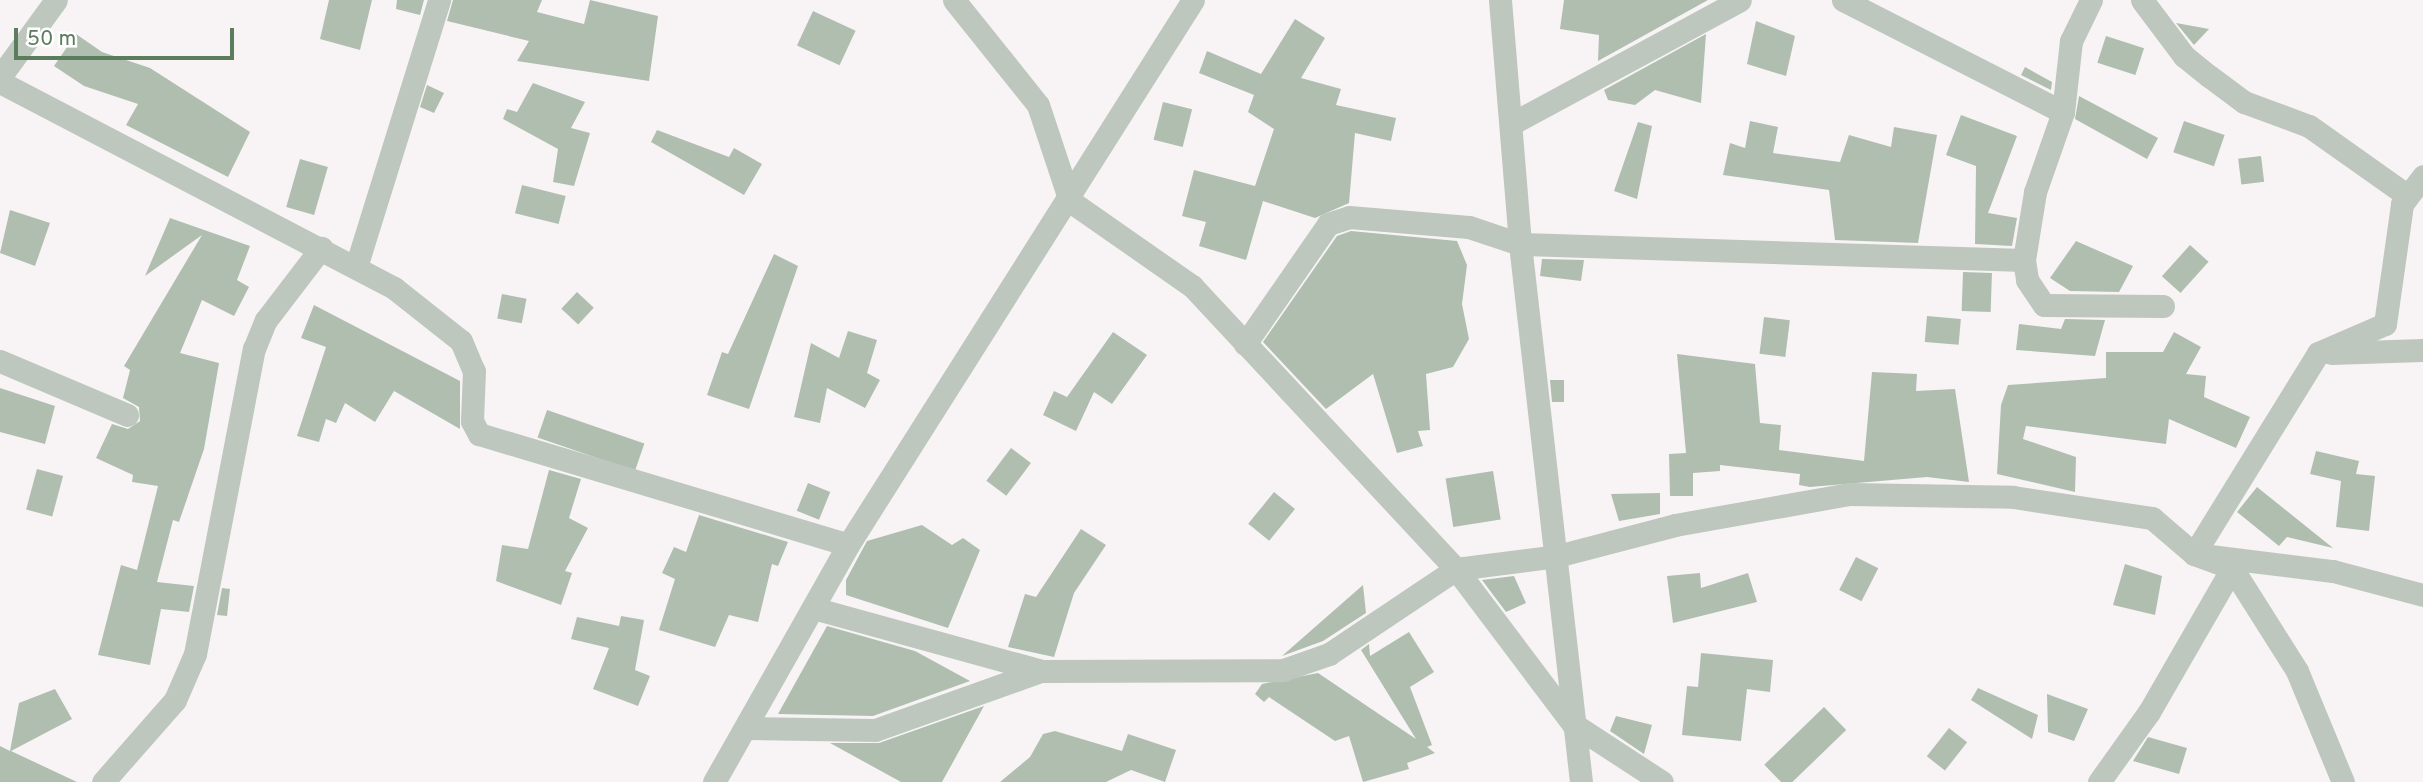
<!DOCTYPE html>
<html>
<head>
<meta charset="utf-8">
<style>
  body { margin:0 }
  #map { position:relative; width:2423px; height:782px; overflow:hidden; background:#f8f4f6; font-family:Overpass,sans-serif }
  div>[style] { position:absolute }
  .building>* { inset:0; background:#b0beb0; transform-origin:0 0 }
  .street>* { height:23px; margin:-11.5px; padding:0 11.5px; transform-origin:11.5px; border-radius:11.5px; background:#bdc7be }
  span { translate:-50% -50%; white-space:nowrap; text-align:center; line-height:1.15; -webkit-text-stroke:7px #fff; paint-order:stroke }
  .scale { position:absolute; left:14px; top:28px; width:220px; height:32px; box-sizing:border-box; border:4px solid #5c7c5e; border-top:0; padding-left:9px; font-size:21px; line-height:24px; white-space:nowrap; color:#5c7c5e; -webkit-text-stroke:5px #fff; paint-order:stroke }
</style>
</head>
<body>
<div id="map">
  <div class="building">
    <i style="clip-path:polygon(329px 0,372px 0,360px 50px,320px 39px)"></i>
    <i style="clip-path:polygon(397px 0,424px 0,420px 15px,396px 9px)"></i>
    <i style="clip-path:polygon(453px 0,542px 0,537px 12px,584px 24px,590px 0,658px 16px,649px 81px,517px 61px,529px 41px,447px 21px)"></i>
    <i style="clip-path:polygon(1564px 0,1708px 0,1598px 61px,1599px 35px,1560px 29px)"></i>
    <i style="left:813px;top:11px;width:47px;height:38px;rotate:25deg"></i>
    <i style="clip-path:polygon(1295px 19px,1325px 38px,1301px 78px,1341px 89px,1336px 105px,1396px 118px,1391px 141px,1355px 133px,1349px 203px,1315px 218px,1263px 201px,1246px 260px,1199px 246px,1206px 222px,1182px 216px,1194px 170px,1255px 186px,1274px 129px,1248px 112px,1254px 95px,1199px 73px,1207px 51px,1261px 74px)"></i>
    <i style="clip-path:polygon(1756px 21px,1795px 36px,1786px 76px,1747px 64px)"></i>
    <i style="clip-path:polygon(2176px 23px,2209px 29px,2194px 45px)"></i>
    <i style="clip-path:polygon(76px 34px,102px 52px,150px 68px,250px 132px,228px 177px,126px 125px,138px 104px,84px 86px,54px 66px)"></i>
    <i style="clip-path:polygon(1706px 34px,1701px 103px,1655px 90px,1635px 105px,1608px 100px,1604px 90px)"></i>
    <i style="left:2106px;top:36px;width:40px;height:28px;rotate:18deg"></i>
    <i style="clip-path:polygon(2025px 67px,2052px 82px,2051px 90px,2021px 75px)"></i>
    <i style="clip-path:polygon(533px 83px,585px 102px,571px 128px,590px 133px,574px 186px,553px 182px,558px 149px,503px 119px,507px 109px,517px 112px)"></i>
    <i style="clip-path:polygon(427px 85px,444px 93px,434px 113px,420px 107px)"></i>
    <i style="clip-path:polygon(2079px 96px,2158px 138px,2147px 159px,2075px 119px)"></i>
    <i style="left:1163px;top:102px;width:30px;height:39px;rotate:14deg"></i>
    <i style="clip-path:polygon(1961px 115px,2017px 136px,1988px 213px,2017px 218px,2012px 246px,1975px 244px,1976px 166px,1946px 155px)"></i>
    <i style="clip-path:polygon(1750px 121px,1778px 127px,1773px 153px,1840px 162px,1849px 135px,1891px 147px,1894px 127px,1937px 135px,1918px 243px,1835px 240px,1829px 190px,1723px 175px,1730px 143px,1745px 148px)"></i>
    <i style="left:2184px;top:121px;width:43px;height:33px;rotate:19deg"></i>
    <i style="clip-path:polygon(1638px 122px,1652px 126px,1637px 199px,1614px 191px)"></i>
    <i style="clip-path:polygon(657px 130px,729px 157px,734px 148px,762px 164px,744px 195px,651px 142px)"></i>
    <i style="left:2261px;top:156px;width:26px;height:23px;rotate:83deg"></i>
    <i style="left:300px;top:159px;width:29px;height:50px;rotate:16deg"></i>
    <i style="left:522px;top:185px;width:45px;height:29px;rotate:14deg"></i>
    <i style="clip-path:polygon(10px 210px,50px 223px,35px 266px,0 253px)"></i>
    <i style="clip-path:polygon(170px 218px,250px 246px,237px 280px,249px 287px,234px 316px,202px 300px,180px 353px,219px 363px,204px 449px,179px 522px,173px 520px,157px 582px,194px 586px,189px 612px,161px 609px,150px 665px,98px 655px,121px 565px,137px 570px,158px 486px,132px 482px,133px 475px,96px 458px,112px 424px,128px 429px,140px 421px,139px 407px,123px 398px,130px 370px,124px 366px,202px 235px,145px 276px)"></i>
    <i style="clip-path:polygon(1351px 231px,1457px 241px,1467px 265px,1462px 304px,1469px 339px,1453px 367px,1426px 374px,1430px 430px,1418px 431px,1423px 446px,1397px 453px,1373px 374px,1326px 409px,1263px 342px,1337px 236px)"></i>
    <i style="clip-path:polygon(2076px 241px,2133px 266px,2119px 292px,2070px 291px,2050px 278px)"></i>
    <i style="left:2190px;top:245px;width:25px;height:42px;rotate:42deg"></i>
    <i style="clip-path:polygon(774px 254px,798px 266px,749px 409px,707px 395px,722px 352px,728px 354px)"></i>
    <i style="clip-path:polygon(1542px 259px,1584px 260px,1581px 281px,1540px 276px)"></i>
    <i style="left:1963px;top:272px;width:29px;height:39px;rotate:2deg"></i>
    <i style="left:577px;top:292px;width:23px;height:23px;rotate:43deg"></i>
    <i style="left:502px;top:294px;width:25px;height:25px;rotate:11deg"></i>
    <i style="clip-path:polygon(314px 305px,460px 381px,460px 429px,394px 391px,375px 422px,345px 403px,336px 423px,326px 419px,319px 442px,297px 436px,326px 347px,301px 338px)"></i>
    <i style="left:1927px;top:316px;width:34px;height:26px;rotate:5deg"></i>
    <i style="left:1764px;top:317px;width:26px;height:37px;rotate:7deg"></i>
    <i style="clip-path:polygon(2065px 319px,2105px 320px,2095px 356px,2016px 350px,2019px 324px,2061px 329px)"></i>
    <i style="clip-path:polygon(848px 331px,877px 340px,867px 373px,880px 380px,865px 408px,827px 388px,820px 423px,794px 417px,811px 343px,839px 358px)"></i>
    <i style="clip-path:polygon(1113px 332px,1147px 355px,1112px 404px,1094px 392px,1076px 431px,1043px 415px,1054px 391px,1067px 397px)"></i>
    <i style="clip-path:polygon(2174px 332px,2201px 347px,2186px 374px,2206px 376px,2204px 397px,2250px 417px,2236px 448px,2169px 419px,2166px 444px,2026px 426px,2023px 439px,2076px 457px,2075px 492px,1997px 474px,2001px 405px,2008px 385px,2106px 378px,2106px 352px,2163px 352px)"></i>
    <i style="clip-path:polygon(1677px 354px,1755px 364px,1760px 423px,1781px 425px,1779px 450px,1864px 461px,1872px 372px,1917px 374px,1916px 391px,1955px 389px,1969px 482px,1927px 477px,1810px 487px,1799px 485px,1800px 474px,1720px 465px,1720px 471px,1693px 473px,1693px 496px,1670px 496px,1669px 454px,1686px 453px)"></i>
    <i style="clip-path:polygon(1550px 380px,1564px 380px,1564px 402px,1552px 402px)"></i>
    <i style="clip-path:polygon(0 388px,55px 406px,45px 444px,0 432px)"></i>
    <i style="left:547px;top:410px;width:103px;height:29px;rotate:19deg"></i>
    <i style="left:1011px;top:448px;width:25px;height:41px;rotate:37deg"></i>
    <i style="clip-path:polygon(2316px 451px,2359px 461px,2356px 474px,2375px 476px,2369px 531px,2336px 527px,2341px 481px,2310px 474px)"></i>
    <i style="left:37px;top:469px;width:27px;height:42px;rotate:15deg"></i>
    <i style="clip-path:polygon(549px 470px,581px 479px,569px 518px,588px 528px,565px 571px,572px 573px,561px 605px,496px 581px,502px 545px,528px 549px)"></i>
    <i style="left:1493px;top:471px;width:49px;height:48px;rotate:81deg"></i>
    <i style="left:808px;top:483px;width:24px;height:30px;rotate:22deg"></i>
    <i style="clip-path:polygon(2257px 487px,2333px 548px,2287px 537px,2279px 546px,2237px 512px)"></i>
    <i style="left:1274px;top:492px;width:27px;height:41px;rotate:39deg"></i>
    <i style="clip-path:polygon(1660px 493px,1660px 514px,1619px 521px,1611px 494px)"></i>
    <i style="clip-path:polygon(699px 515px,788px 542px,778px 566px,772px 564px,758px 622px,729px 615px,715px 647px,659px 630px,675px 579px,662px 573px,674px 547px,686px 552px)"></i>
    <i style="clip-path:polygon(922px 525px,952px 545px,963px 538px,980px 550px,948px 628px,846px 595px,846px 580px,867px 541px)"></i>
    <i style="clip-path:polygon(1081px 529px,1106px 545px,1074px 593px,1054px 657px,1008px 647px,1025px 594px,1036px 597px)"></i>
    <i style="left:1856px;top:557px;width:25px;height:37px;rotate:27deg"></i>
    <i style="clip-path:polygon(2125px 564px,2162px 576px,2155px 615px,2113px 605px)"></i>
    <i style="clip-path:polygon(1700px 573px,1701px 588px,1748px 573px,1757px 602px,1673px 623px,1667px 576px)"></i>
    <i style="clip-path:polygon(1514px 576px,1526px 603px,1506px 612px,1482px 580px)"></i>
    <i style="clip-path:polygon(1363px 585px,1366px 613px,1323px 641px,1282px 656px)"></i>
    <i style="clip-path:polygon(222px 588px,230px 589px,227px 616px,217px 615px)"></i>
    <i style="clip-path:polygon(621px 616px,644px 620px,635px 670px,650px 676px,638px 706px,593px 689px,609px 648px,571px 639px,577px 617px,619px 626px)"></i>
    <i style="clip-path:polygon(827px 626px,915px 651px,970px 681px,873px 716px,778px 714px)"></i>
    <i style="clip-path:polygon(1409px 632px,1434px 672px,1410px 687px,1432px 745px,1427px 747px,1435px 753px,1407px 763px,1409px 769px,1363px 782px,1349px 736px,1335px 741px,1269px 697px,1264px 702px,1255px 694px,1262px 684px,1318px 673px,1416px 739px,1361px 650px,1369px 644px,1370px 656px)"></i>
    <i style="clip-path:polygon(1701px 653px,1773px 660px,1770px 692px,1747px 689px,1741px 741px,1682px 735px,1687px 686px,1698px 687px)"></i>
    <i style="clip-path:polygon(1978px 688px,2038px 715px,2032px 739px,1971px 700px)"></i>
    <i style="clip-path:polygon(55px 689px,72px 719px,11px 751px,77px 782px,0 782px,0 746px,10px 751px,19px 703px)"></i>
    <i style="clip-path:polygon(2047px 694px,2088px 709px,2074px 741px,2048px 732px)"></i>
    <i style="clip-path:polygon(984px 706px,942px 782px,901px 782px,830px 743px,879px 743px)"></i>
    <i style="left:1824px;top:707px;width:32px;height:83px;rotate:46deg"></i>
    <i style="clip-path:polygon(1616px 716px,1652px 725px,1644px 754px,1610px 731px)"></i>
    <i style="left:1949px;top:728px;width:23px;height:36px;rotate:38deg"></i>
    <i style="clip-path:polygon(1055px 731px,1122px 751px,1128px 734px,1176px 750px,1165px 782px,1131px 770px,1106px 782px,1000px 782px,1030px 757px,1043px 734px)"></i>
    <i style="clip-path:polygon(2148px 737px,2187px 748px,2179px 774px,2133px 761px)"></i>
  </div>
  <div class="street">
    <i style="left:954px;top:0;width:134px;rotate:51.3deg"></i>
    <i style="left:1038px;top:105px;width:101px;rotate:71.6deg"></i>
    <i style="left:1070px;top:201px;width:149px;rotate:34.9deg"></i>
    <i style="left:1192px;top:286px;width:387px;rotate:47deg"></i>
    <i style="left:1456px;top:569px;width:194px;rotate:53deg"></i>
    <i style="left:1573px;top:724px;width:106px;rotate:33.1deg"></i>
    <i style="left:1500px;top:0;width:245px;rotate:85.3deg"></i>
    <i style="left:1520px;top:244px;width:541px;rotate:83.53deg"></i>
    <i style="left:1843px;top:0;width:247px;rotate:27deg"></i>
    <i style="left:2091px;top:0;width:46px;rotate:116deg"></i>
    <i style="left:2071px;top:41px;width:71px;rotate:96.4deg"></i>
    <i style="left:2063px;top:112px;width:85px;rotate:109.3deg"></i>
    <i style="left:2035px;top:192px;width:69px;rotate:99.2deg"></i>
    <i style="left:2024px;top:260px;width:20px;rotate:81deg"></i>
    <i style="left:2027px;top:280px;width:30px;rotate:56deg"></i>
    <i style="left:2044px;top:305px;width:119px;rotate:0.5deg"></i>
    <i style="left:2142px;top:0;width:70px;rotate:53.1deg"></i>
    <i style="left:2184px;top:56px;width:32px;rotate:39deg"></i>
    <i style="left:2209px;top:76px;width:44px;rotate:36.6deg"></i>
    <i style="left:2244px;top:102px;width:69px;rotate:20.3deg"></i>
    <i style="left:2309px;top:126px;width:121px;rotate:35.3deg"></i>
    <i style="left:0;top:77px;width:95px;rotate:-54deg"></i>
    <i style="left:0;top:82px;width:445px;rotate:27.6deg"></i>
    <i style="left:394px;top:288px;width:85px;rotate:38.3deg"></i>
    <i style="left:461px;top:341px;width:33px;rotate:67deg"></i>
    <i style="left:474px;top:371px;width:50px;rotate:92.3deg"></i>
    <i style="left:472px;top:421px;width:15px;rotate:62deg"></i>
    <i style="left:479px;top:434px;width:385px;rotate:16.7deg"></i>
    <i style="left:1511px;top:124px;width:260px;rotate:-28.4deg"></i>
    <i style="left:356px;top:267px;width:280px;rotate:-72.7deg"></i>
    <i style="left:1245px;top:344px;width:146px;rotate:-55.3deg"></i>
    <i style="left:1328px;top:224px;width:22px;rotate:-18deg"></i>
    <i style="left:1349px;top:217px;width:120px;rotate:4.8deg"></i>
    <i style="left:1469px;top:227px;width:54px;rotate:18.4deg"></i>
    <i style="left:1520px;top:244px;width:504px;rotate:1.82deg"></i>
    <i style="left:2331px;top:353px;width:92px;rotate:-1.9deg"></i>
    <i style="left:0;top:361px;width:138px;rotate:23deg"></i>
    <i style="left:2232px;top:568px;width:122px;rotate:57.7deg"></i>
    <i style="left:2297px;top:671px;width:120px;rotate:67.5deg"></i>
    <i style="left:813px;top:608px;width:237px;rotate:15.4deg"></i>
    <i style="left:748px;top:728px;width:127px;rotate:0.9deg"></i>
    <i style="left:875px;top:730px;width:176px;rotate:-19.6deg"></i>
    <i style="left:1041px;top:671px;width:242px;rotate:-0.2deg"></i>
    <i style="left:1283px;top:670px;width:49px;rotate:-19.2deg"></i>
    <i style="left:1329px;top:654px;width:153px;rotate:-33.8deg"></i>
    <i style="left:1456px;top:569px;width:102px;rotate:-7.3deg"></i>
    <i style="left:1557px;top:556px;width:122px;rotate:-14.7deg"></i>
    <i style="left:1675px;top:525px;width:177px;rotate:-10.1deg"></i>
    <i style="left:1849px;top:494px;width:164px;rotate:1deg"></i>
    <i style="left:2013px;top:497px;width:141px;rotate:8.6deg"></i>
    <i style="left:2152px;top:518px;width:55px;rotate:40.6deg"></i>
    <i style="left:2194px;top:554px;width:140px;rotate:7deg"></i>
    <i style="left:2333px;top:571px;width:93px;rotate:14.9deg"></i>
    <i style="left:103px;top:782px;width:109px;rotate:-48.7deg"></i>
    <i style="left:175px;top:700px;width:50px;rotate:-66.5deg"></i>
    <i style="left:195px;top:654px;width:311px;rotate:-79.1deg"></i>
    <i style="left:254px;top:349px;width:31px;rotate:-68deg"></i>
    <i style="left:266px;top:320px;width:91px;rotate:-52.6deg"></i>
    <i style="left:714px;top:782px;width:272px;rotate:-60.5deg"></i>
    <i style="left:848px;top:545px;width:645px;rotate:-57.67deg"></i>
    <i style="left:2099px;top:782px;width:86px;rotate:-54.5deg"></i>
    <i style="left:2149px;top:712px;width:166px;rotate:-60deg"></i>
    <i style="left:2232px;top:568px;width:40px;rotate:-159.8deg"></i>
    <i style="left:2194px;top:554px;width:236px;rotate:-58.3deg"></i>
    <i style="left:2318px;top:353px;width:73px;rotate:-23.4deg"></i>
    <i style="left:2385px;top:324px;width:121px;rotate:-81.9deg"></i>
    <i style="left:2402px;top:204px;width:35px;rotate:-53deg"></i>
  </div>
  <div class="scale">50 m</div>
</div>
</body>
</html>
